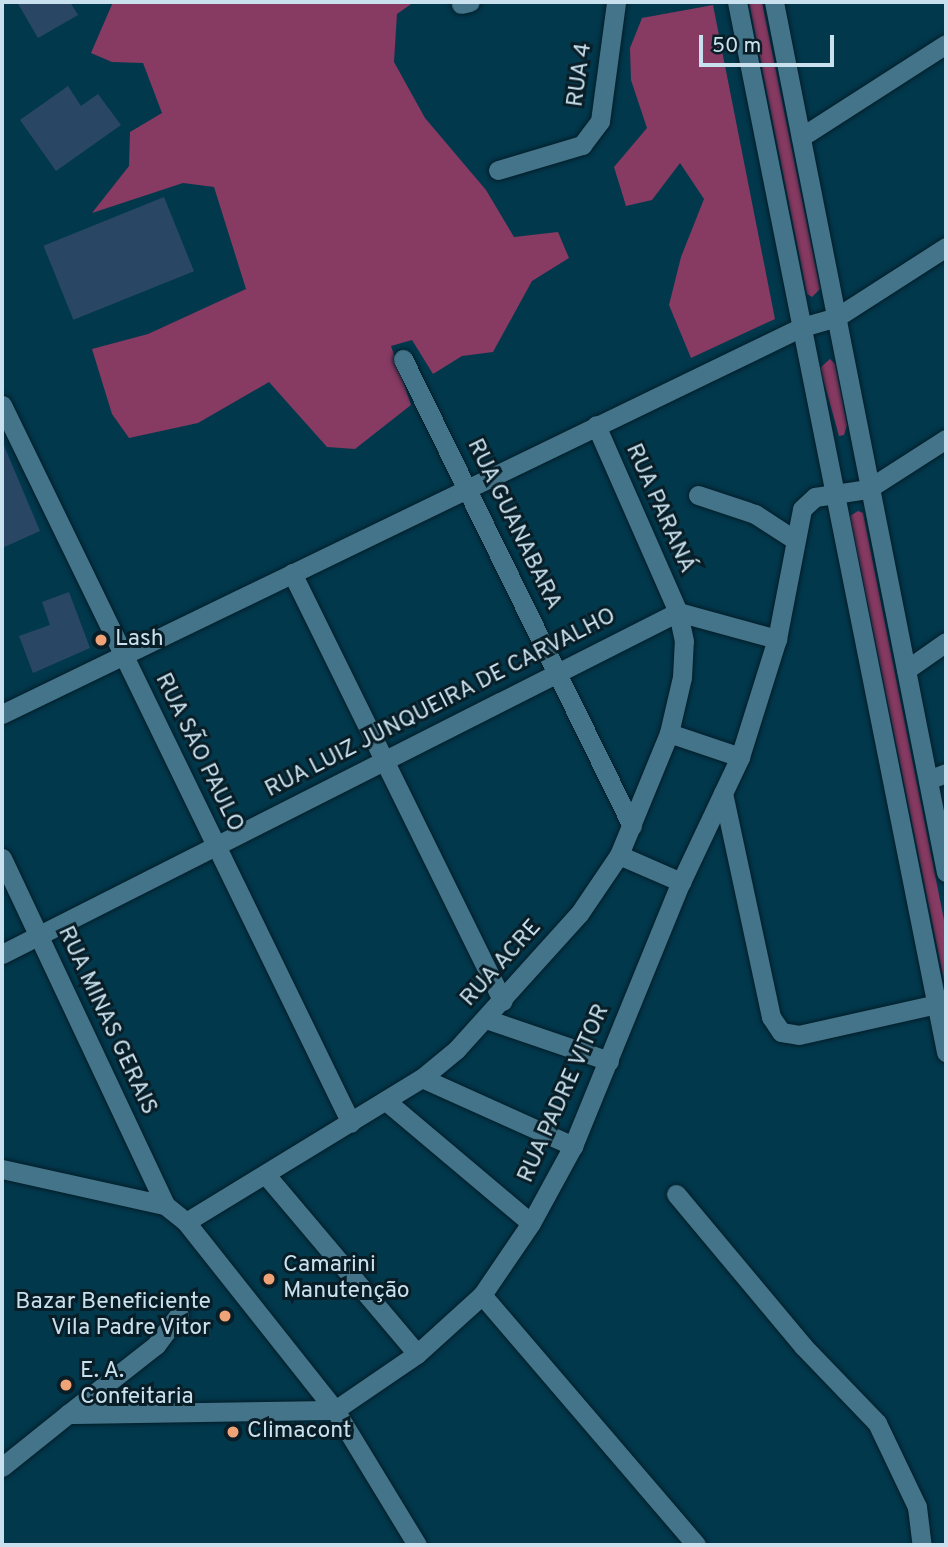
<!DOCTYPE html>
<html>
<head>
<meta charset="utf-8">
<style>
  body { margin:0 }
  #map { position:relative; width:948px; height:1547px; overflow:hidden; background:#02384c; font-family:Overpass,sans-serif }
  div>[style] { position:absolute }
  .green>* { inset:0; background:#873a62 }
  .building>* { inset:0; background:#294765; transform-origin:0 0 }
  .roads { filter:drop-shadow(0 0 2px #041d28) drop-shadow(0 0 2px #041d28) }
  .minor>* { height:19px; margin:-9.5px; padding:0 9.5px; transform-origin:9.5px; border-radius:9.5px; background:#44748a }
  .tertiary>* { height:19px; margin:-9.5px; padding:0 9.5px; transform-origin:9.5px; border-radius:9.5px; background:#44748a }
  .dots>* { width:19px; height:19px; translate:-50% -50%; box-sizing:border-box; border:4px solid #091d26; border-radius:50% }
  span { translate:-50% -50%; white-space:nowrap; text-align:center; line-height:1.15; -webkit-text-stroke:6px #091d26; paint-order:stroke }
  .street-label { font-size:23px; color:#c9e1ee }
  .poi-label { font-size:23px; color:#c9e1ee }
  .left { translate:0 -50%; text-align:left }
  .right { translate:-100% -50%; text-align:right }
  .frame { position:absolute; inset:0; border:4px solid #c9e1ee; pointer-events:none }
  .scale { position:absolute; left:699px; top:35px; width:135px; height:32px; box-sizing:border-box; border:4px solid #c9e1ee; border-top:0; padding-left:9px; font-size:21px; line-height:24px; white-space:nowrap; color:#c9e1ee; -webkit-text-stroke:5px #091d26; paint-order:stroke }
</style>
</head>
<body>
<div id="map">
  <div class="green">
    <i style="clip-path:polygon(113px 2px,414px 2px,397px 14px,394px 62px,425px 118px,486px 190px,514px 237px,558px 232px,569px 258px,532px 281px,493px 352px,462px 356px,433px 374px,412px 340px,391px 346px,411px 405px,355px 449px,327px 447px,269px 382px,198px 423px,129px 438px,112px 414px,92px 349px,148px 334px,246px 289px,214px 187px,183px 183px,92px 213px,129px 166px,130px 132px,162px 113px,143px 63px,112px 62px,91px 53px)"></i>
    <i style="clip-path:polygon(749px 2px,762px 2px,820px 289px,812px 297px,807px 294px)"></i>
    <i style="clip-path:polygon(713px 5px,775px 319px,691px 358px,669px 305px,681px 257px,704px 199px,680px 163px,652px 200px,626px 206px,614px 167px,647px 128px,631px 80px,630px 48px,642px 18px)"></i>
    <i style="clip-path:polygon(830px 359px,835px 364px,847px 425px,844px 435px,839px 436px,820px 368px)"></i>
    <i style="clip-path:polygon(858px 511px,863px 513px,946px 930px,946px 990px,850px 516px)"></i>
  </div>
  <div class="building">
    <i style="clip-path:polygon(17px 2px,70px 2px,78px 15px,38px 38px)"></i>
    <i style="clip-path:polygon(68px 86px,81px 106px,98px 94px,121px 125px,56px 171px,20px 120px)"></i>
    <i style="left:164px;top:197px;width:80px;height:130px;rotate:68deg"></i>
    <i style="clip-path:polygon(2px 441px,40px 531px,2px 548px)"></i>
    <i style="clip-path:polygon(69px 592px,90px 648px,33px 673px,19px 636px,50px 625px,42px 602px)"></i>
  </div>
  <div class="roads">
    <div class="minor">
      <i style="left:461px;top:4px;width:9px;rotate:-13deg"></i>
      <i style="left:801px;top:137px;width:172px;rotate:-32.7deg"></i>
      <i style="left:498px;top:170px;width:88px;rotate:-16.6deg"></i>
      <i style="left:582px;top:145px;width:30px;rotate:-53deg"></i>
      <i style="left:600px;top:121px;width:120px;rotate:-82.3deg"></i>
      <i style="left:403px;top:359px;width:520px;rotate:63.88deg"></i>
      <i style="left:2px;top:405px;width:798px;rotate:64.08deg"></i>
      <i style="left:698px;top:495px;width:60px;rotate:18.4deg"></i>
      <i style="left:755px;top:514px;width:48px;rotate:33deg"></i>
      <i style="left:292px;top:573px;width:477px;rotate:63.8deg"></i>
      <i style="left:678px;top:612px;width:103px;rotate:15.3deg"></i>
      <i style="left:906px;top:670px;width:49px;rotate:-35deg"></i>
      <i style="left:2px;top:714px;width:889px;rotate:-25.82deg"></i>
      <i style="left:802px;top:327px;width:36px;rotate:-16deg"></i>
      <i style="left:837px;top:317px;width:130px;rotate:-32.7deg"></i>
      <i style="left:669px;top:733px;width:75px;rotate:18.7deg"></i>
      <i style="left:928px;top:780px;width:19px;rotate:-21deg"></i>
      <i style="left:723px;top:793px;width:229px;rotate:77.9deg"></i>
      <i style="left:771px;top:1017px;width:18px;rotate:56deg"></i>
      <i style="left:781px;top:1032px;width:18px;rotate:9deg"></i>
      <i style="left:799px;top:1035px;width:141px;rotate:-12.7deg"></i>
      <i style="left:619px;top:855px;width:68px;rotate:23.5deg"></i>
      <i style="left:2px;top:858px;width:383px;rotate:64.8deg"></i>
      <i style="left:2px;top:954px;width:758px;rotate:-26.84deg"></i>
      <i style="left:486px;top:1019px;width:130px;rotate:18.9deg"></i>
      <i style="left:422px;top:1078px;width:166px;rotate:24.2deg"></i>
      <i style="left:386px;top:1101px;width:189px;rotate:40.1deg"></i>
      <i style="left:266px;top:1175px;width:234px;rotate:49.8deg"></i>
      <i style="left:676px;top:1194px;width:198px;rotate:50.1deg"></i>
      <i style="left:803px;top:1346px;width:107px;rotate:46.1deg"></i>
      <i style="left:877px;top:1423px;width:93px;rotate:64.5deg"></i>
      <i style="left:917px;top:1507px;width:38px;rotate:83deg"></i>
      <i style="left:186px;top:1222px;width:276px;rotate:-31.4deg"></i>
      <i style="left:422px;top:1078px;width:44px;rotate:-39.5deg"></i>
      <i style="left:456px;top:1050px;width:183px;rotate:-47.9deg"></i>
      <i style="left:579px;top:914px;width:71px;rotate:-55.9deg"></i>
      <i style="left:619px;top:855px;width:132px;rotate:-67.7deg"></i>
      <i style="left:669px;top:733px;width:57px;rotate:-76.9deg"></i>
      <i style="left:682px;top:677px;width:36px;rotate:-87deg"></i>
      <i style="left:684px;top:641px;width:30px;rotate:-102deg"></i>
      <i style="left:678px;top:612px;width:204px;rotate:-113.7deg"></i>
      <i style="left:482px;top:1295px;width:329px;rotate:49.4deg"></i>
      <i style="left:68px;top:1414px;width:112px;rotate:-38.1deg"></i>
      <i style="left:156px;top:1345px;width:38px;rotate:-53deg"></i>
      <i style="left:2px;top:1467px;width:85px;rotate:-38.8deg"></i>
      <i style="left:68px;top:1414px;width:267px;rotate:-0.9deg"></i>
      <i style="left:335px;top:1410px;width:99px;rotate:-34.3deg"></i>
      <i style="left:417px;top:1354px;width:88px;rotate:-42.2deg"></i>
      <i style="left:482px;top:1295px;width:87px;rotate:-55.8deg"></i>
      <i style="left:531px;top:1223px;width:88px;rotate:-61.4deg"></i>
      <i style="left:573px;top:1146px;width:285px;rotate:-67.8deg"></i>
      <i style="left:681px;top:882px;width:138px;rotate:-64.7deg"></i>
      <i style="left:740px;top:757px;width:124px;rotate:-72.6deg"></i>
      <i style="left:777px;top:639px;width:132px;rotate:-79.1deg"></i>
      <i style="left:802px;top:509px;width:18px;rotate:-43deg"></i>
      <i style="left:815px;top:497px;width:54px;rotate:-8.6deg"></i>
      <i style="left:868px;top:489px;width:93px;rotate:-32.7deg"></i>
    </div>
    <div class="tertiary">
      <i style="left:737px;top:2px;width:1071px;rotate:78.74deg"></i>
      <i style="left:774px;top:2px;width:887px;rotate:78.82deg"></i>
      <i style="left:2px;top:1169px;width:167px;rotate:12.5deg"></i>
      <i style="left:165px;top:1205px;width:27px;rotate:39deg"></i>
      <i style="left:186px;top:1222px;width:240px;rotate:51.6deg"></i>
      <i style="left:335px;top:1410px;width:158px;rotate:58.7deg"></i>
    </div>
  </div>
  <div class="dots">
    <i style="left:101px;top:640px;background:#efa377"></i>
    <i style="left:269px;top:1279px;background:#efa377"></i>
    <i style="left:225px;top:1316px;background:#efa377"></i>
    <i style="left:66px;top:1385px;background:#efa377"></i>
    <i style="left:233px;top:1432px;background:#efa377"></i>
  </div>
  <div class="street-label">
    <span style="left:581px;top:75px;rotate:-82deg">RUA 4</span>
    <span style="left:659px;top:509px;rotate:66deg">RUA PARANÁ</span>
    <span style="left:513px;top:525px;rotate:64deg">RUA GUANABARA</span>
    <span style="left:441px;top:704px;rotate:-27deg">RUA LUIZ JUNQUEIRA DE CARVALHO</span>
    <span style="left:198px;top:753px;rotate:64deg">RUA SÃO PAULO</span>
    <span style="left:502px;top:964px;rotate:-48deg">RUA ACRE</span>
    <span style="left:106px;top:1021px;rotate:65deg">RUA MINAS GERAIS</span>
    <span style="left:565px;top:1094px;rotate:-66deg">RUA PADRE VITOR</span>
  </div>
  <div class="poi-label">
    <span class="left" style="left:115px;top:640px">Lash</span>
    <span class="left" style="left:283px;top:1279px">Camarini<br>Manutenção</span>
    <span class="right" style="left:211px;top:1316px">Bazar Beneficiente<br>Vila Padre Vitor</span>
    <span class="left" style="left:80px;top:1385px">E. A.<br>Confeitaria</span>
    <span class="left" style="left:247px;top:1432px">Climacont</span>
  </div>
  <div class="frame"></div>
  <div class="scale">50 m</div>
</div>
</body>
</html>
